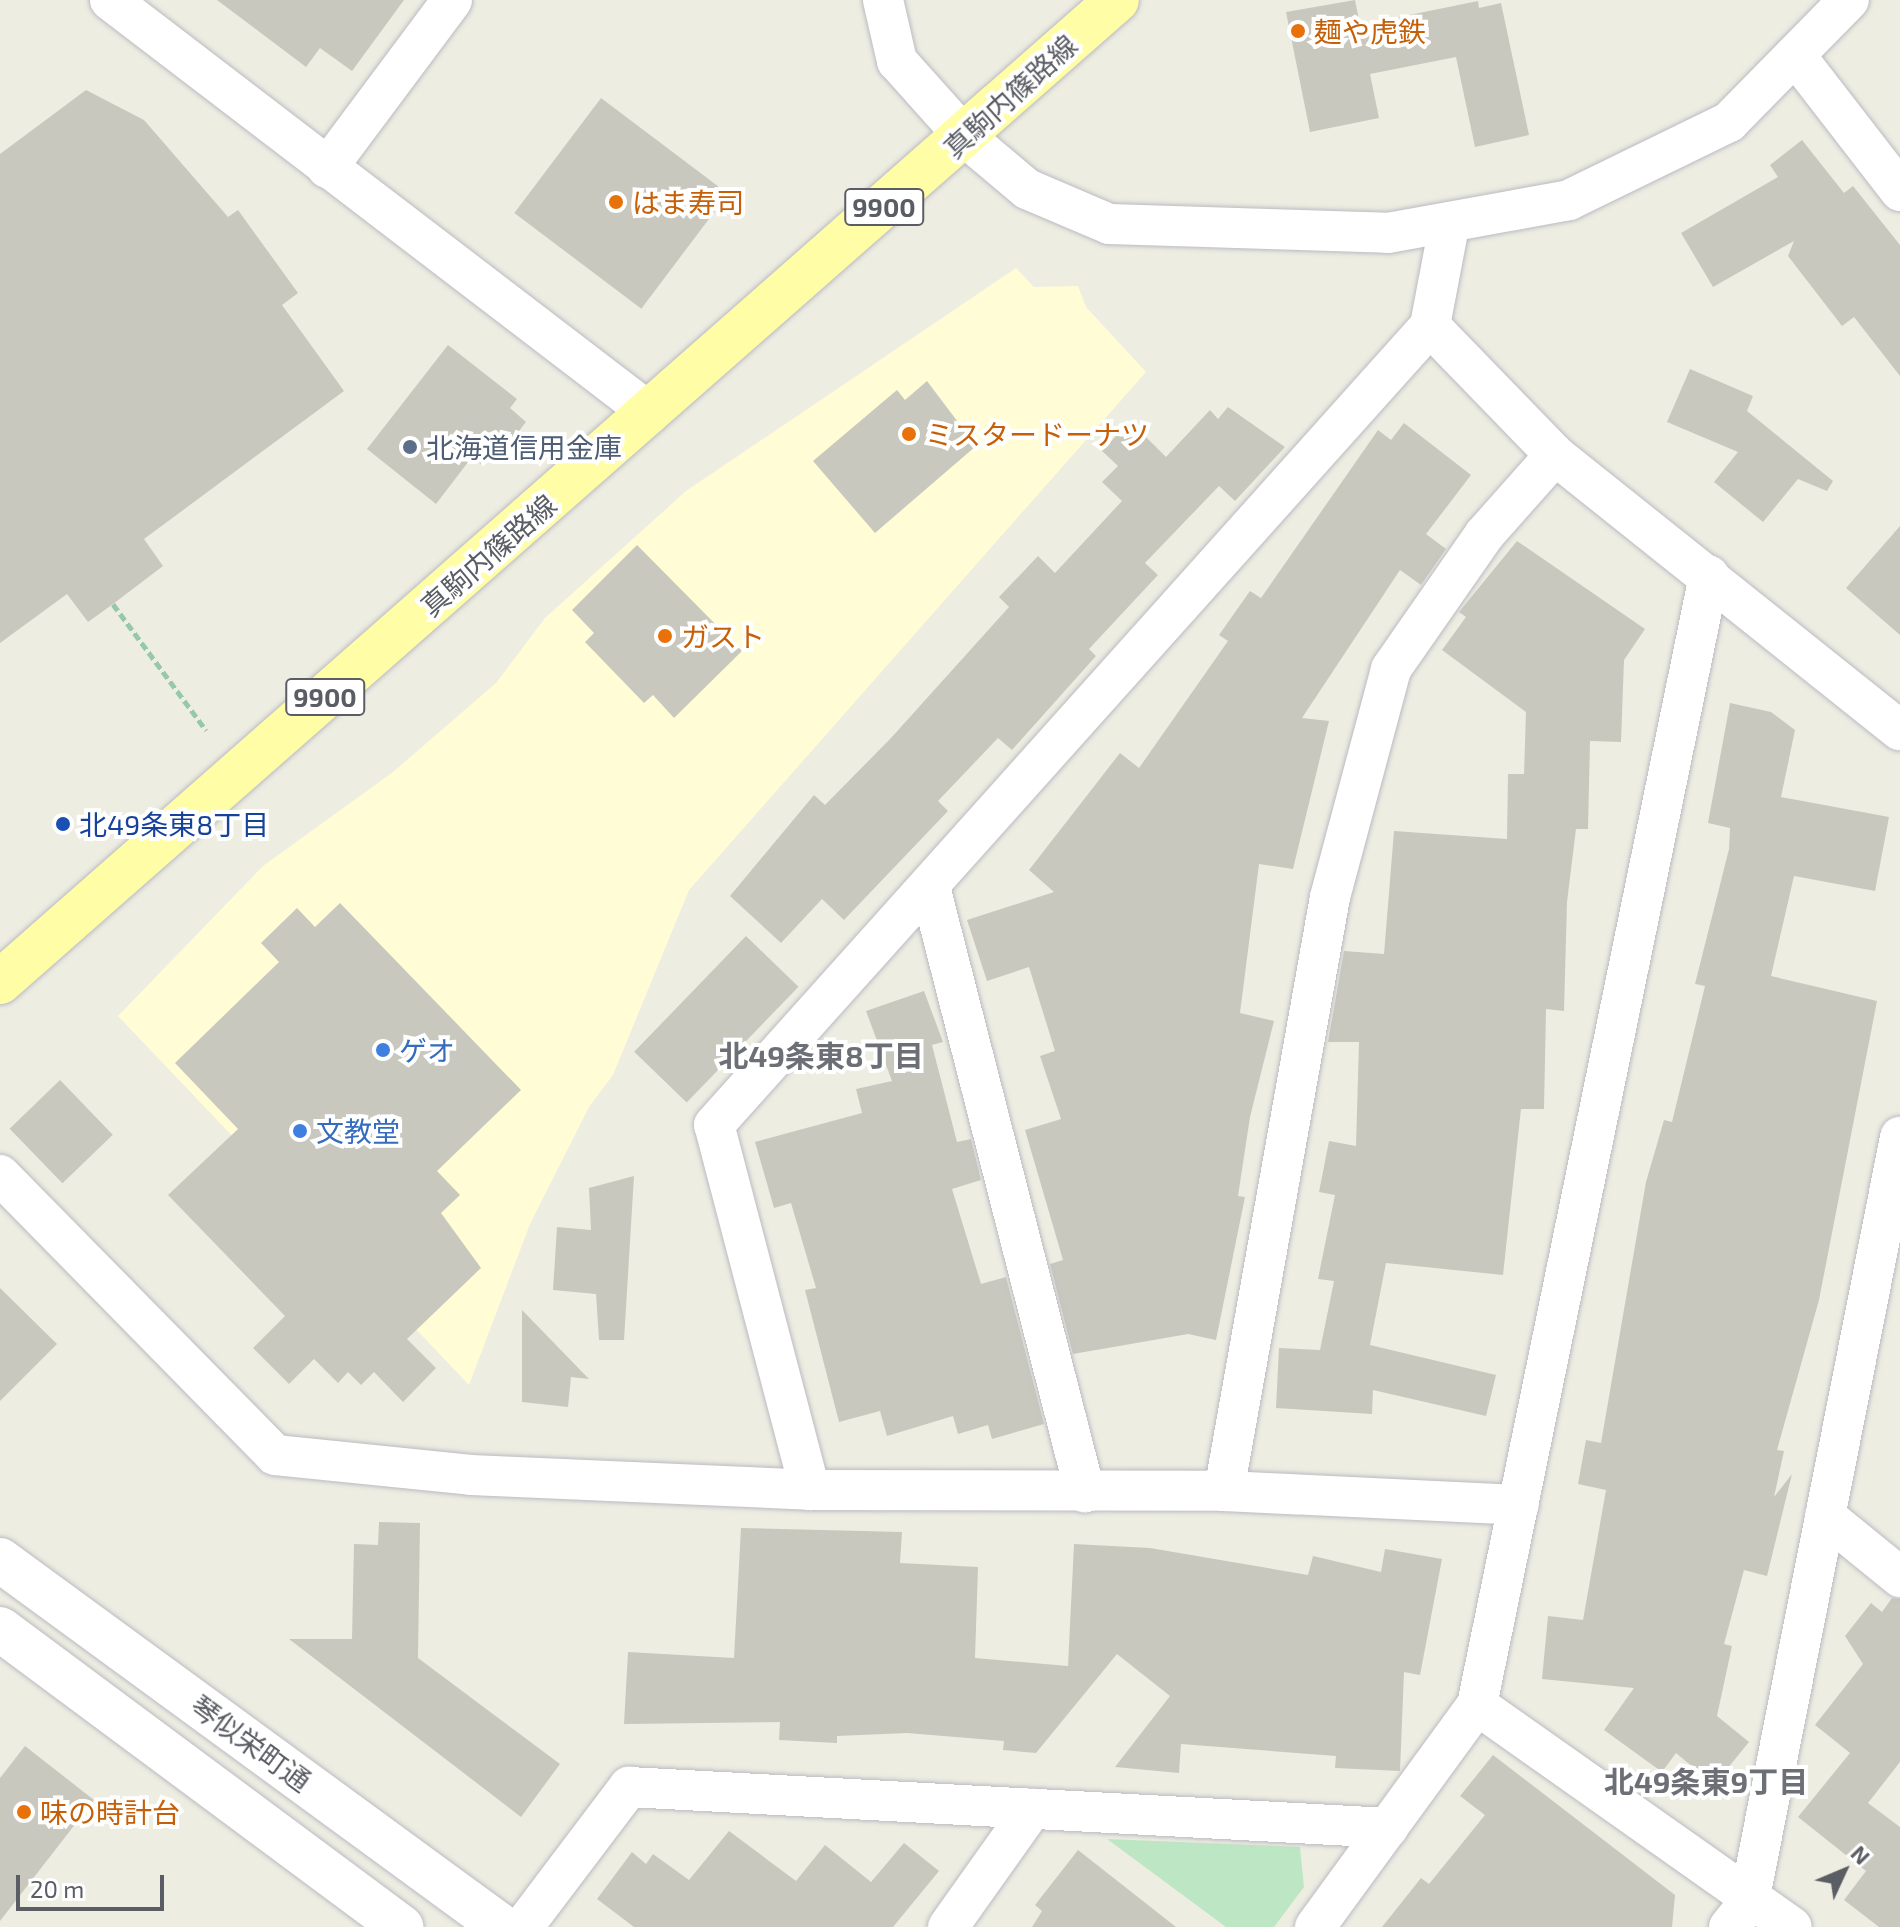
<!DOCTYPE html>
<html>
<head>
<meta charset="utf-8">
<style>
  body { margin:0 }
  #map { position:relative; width:1900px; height:1927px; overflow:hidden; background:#eeede2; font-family:"Exo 2","Noto Sans JP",sans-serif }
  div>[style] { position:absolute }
  .commercial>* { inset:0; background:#fffcd6 }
  .green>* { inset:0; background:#bde7c4 }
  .building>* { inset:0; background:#c9c8bf; transform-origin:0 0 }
  .path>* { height:5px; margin-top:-2.5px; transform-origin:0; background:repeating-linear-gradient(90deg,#96c8ac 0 8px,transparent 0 12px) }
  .roads { filter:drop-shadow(0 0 2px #babbc2) drop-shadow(0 0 2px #babbc2) }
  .street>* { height:40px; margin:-20px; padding:0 20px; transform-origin:20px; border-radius:20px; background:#fff }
  .secondary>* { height:44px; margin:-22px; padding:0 22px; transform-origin:22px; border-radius:22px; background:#fff }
  .primary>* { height:44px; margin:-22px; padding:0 22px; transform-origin:22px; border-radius:22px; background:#fffea6 }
  .dots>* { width:22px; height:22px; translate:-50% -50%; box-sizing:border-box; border:4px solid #fff; border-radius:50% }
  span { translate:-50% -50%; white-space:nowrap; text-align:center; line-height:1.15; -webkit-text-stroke:8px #fff; paint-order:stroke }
  .shield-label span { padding:2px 6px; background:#fff; border:2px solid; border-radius:6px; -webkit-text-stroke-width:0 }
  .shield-label { font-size:26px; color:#5b5d64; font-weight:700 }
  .food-label { font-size:28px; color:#c56008 }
  .left { translate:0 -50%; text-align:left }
  .street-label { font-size:28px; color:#5b5d64 }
  .service-label { font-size:28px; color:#4e5e75 }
  .transit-label { font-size:28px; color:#164399 }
  .shop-label { font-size:28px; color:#366cbe }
  .neighbourhood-label { font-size:30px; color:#6c6f76; font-weight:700 }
  .north { position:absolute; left:1804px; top:1831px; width:80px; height:80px; -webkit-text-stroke:6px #fff; paint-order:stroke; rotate:46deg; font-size:22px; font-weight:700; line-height:32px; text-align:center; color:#5b5d64 }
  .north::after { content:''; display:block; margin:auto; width:28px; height:36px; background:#5b5d64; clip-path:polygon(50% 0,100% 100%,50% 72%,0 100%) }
  .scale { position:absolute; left:16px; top:1875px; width:148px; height:36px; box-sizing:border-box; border:4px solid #5b5d64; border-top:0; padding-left:10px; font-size:24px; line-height:28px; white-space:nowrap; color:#5b5d64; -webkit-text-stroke:6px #fff; paint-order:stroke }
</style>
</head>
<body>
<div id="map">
  <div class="commercial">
    <i style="clip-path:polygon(1016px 268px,1034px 287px,1078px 286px,1086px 307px,1146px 372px,689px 890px,613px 1075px,589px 1107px,530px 1224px,469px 1385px,118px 1016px,263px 866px,393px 772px,496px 683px,545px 618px,686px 491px)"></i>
  </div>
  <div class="green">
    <i style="clip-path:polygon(1107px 1839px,1300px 1847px,1304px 1887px,1274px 1927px,1226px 1927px)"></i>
  </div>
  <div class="building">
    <i style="clip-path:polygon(217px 0,404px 0,352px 71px,320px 48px,306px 67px)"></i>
    <i style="clip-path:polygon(1355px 0,1360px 25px,1478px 1px,1479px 8px,1501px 3px,1529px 135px,1475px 147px,1456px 57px,1370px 74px,1379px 118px,1310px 132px,1286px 12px)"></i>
    <i style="clip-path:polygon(86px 90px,144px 120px,228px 217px,238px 210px,298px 293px,282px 305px,344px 391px,144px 539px,163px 566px,113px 604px,88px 622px,67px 594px,0 643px,0 154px)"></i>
    <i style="left:601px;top:98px;width:159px;height:144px;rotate:37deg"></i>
    <i style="clip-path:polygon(1802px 140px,1844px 193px,1853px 186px,1900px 245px,1900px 376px,1854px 317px,1842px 326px,1788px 256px,1794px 241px,1713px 287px,1681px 233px,1778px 177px,1770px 165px)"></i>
    <i style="clip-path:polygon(448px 345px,517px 399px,510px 408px,526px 422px,498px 458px,491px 453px,482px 465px,472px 457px,436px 504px,367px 449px)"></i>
    <i style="clip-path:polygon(1690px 369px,1753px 396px,1747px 411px,1833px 481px,1827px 491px,1798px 479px,1763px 522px,1714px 482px,1738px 452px,1667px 422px)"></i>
    <i style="clip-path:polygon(927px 381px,976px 446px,875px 533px,813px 461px,897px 390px,905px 400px)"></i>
    <i style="clip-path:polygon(1228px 407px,1285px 447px,1235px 501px,1219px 486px,1145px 563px,1158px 575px,1089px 649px,1096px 656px,1012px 750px,998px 738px,938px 801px,948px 811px,844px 920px,822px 899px,781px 943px,730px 896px,814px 795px,825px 805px,891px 738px,1009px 607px,999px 597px,1038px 556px,1055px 573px,1122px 501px,1102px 482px,1118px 466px,1102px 451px,1130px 421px,1166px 457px,1210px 410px,1218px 419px)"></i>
    <i style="clip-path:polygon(1404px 423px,1471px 475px,1426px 534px,1446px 549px,1421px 585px,1400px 570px,1302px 718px,1329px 721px,1293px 869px,1259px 864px,1240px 1013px,1274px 1021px,1250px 1117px,1238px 1196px,1245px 1197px,1216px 1340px,1188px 1334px,1073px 1354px,1050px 1264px,1063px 1260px,1025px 1130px,1061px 1119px,1040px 1056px,1055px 1051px,1029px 967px,987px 981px,967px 920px,1054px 892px,1029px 870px,1120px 753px,1139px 768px,1228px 641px,1219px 635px,1250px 591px,1261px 598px,1378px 430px,1391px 440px)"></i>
    <i style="clip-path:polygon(1900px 526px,1900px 635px,1846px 588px)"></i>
    <i style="clip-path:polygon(1517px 541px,1645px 629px,1624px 660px,1621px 742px,1590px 741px,1588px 829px,1576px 829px,1567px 902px,1564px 1011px,1546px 1009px,1544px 1109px,1521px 1109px,1503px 1275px,1386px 1263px,1370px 1345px,1496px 1375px,1486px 1416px,1373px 1390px,1372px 1414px,1276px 1408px,1279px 1348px,1320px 1350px,1334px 1281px,1318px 1279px,1335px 1195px,1319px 1192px,1329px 1141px,1356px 1146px,1359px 1042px,1328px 1042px,1344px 951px,1384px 954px,1394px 831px,1507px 839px,1508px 774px,1524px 774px,1526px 712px,1442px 650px,1466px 617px,1459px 612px)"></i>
    <i style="clip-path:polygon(637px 545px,742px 651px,674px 718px,653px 695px,644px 703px,585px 642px,594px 633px,572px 610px)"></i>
    <i style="clip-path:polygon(1730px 703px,1771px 712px,1795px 730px,1781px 797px,1889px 817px,1875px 891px,1794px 876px,1771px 976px,1877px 1001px,1819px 1300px,1777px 1450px,1784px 1451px,1774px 1497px,1792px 1474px,1767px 1576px,1744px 1570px,1724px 1644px,1732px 1646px,1717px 1716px,1749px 1742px,1714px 1785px,1676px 1753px,1662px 1772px,1604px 1730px,1634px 1688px,1542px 1679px,1548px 1616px,1583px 1620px,1606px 1490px,1578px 1484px,1586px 1440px,1601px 1443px,1646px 1182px,1664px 1120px,1672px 1122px,1705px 986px,1695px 984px,1729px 849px,1730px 828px,1708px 823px)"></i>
    <i style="clip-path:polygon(340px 903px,521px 1090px,437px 1171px,460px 1195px,441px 1213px,481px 1268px,407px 1339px,436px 1368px,403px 1402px,374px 1372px,361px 1385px,348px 1372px,338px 1383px,314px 1359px,289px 1384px,253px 1348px,285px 1316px,168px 1195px,238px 1129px,175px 1063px,279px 962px,261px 943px,297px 908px,315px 927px)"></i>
    <i style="left:746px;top:936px;width:73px;height:161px;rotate:44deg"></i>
    <i style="clip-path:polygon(924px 991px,943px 1042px,932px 1045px,957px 1142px,971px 1139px,981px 1180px,952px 1189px,981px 1284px,1006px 1277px,1044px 1424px,992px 1439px,988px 1425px,958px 1434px,953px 1416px,887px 1436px,880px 1411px,839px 1422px,805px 1290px,816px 1288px,791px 1203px,774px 1208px,755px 1142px,862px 1113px,856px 1089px,892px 1081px,866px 1011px)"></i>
    <i style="left:60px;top:1080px;width:76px;height:70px;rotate:46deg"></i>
    <i style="clip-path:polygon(634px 1176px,624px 1340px,599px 1340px,596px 1294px,553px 1290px,557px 1227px,591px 1230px,589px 1188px)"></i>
    <i style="clip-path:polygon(0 1288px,57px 1344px,0 1401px)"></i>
    <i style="clip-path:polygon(522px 1310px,589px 1379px,571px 1377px,568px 1407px,522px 1402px)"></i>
    <i style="clip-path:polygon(379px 1522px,420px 1523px,418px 1658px,560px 1764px,521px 1817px,289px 1639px,352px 1639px,354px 1544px,378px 1545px)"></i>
    <i style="clip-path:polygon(741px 1528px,902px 1532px,900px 1563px,978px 1567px,975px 1658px,1068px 1666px,1074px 1544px,1150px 1548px,1308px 1575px,1313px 1556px,1381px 1572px,1385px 1549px,1442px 1559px,1420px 1675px,1404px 1672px,1400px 1771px,1335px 1768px,1336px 1756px,1181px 1744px,1179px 1773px,1115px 1767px,1170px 1696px,1117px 1654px,1036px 1753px,1003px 1750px,1004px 1741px,907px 1733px,837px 1736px,837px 1743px,779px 1740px,780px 1722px,624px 1724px,628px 1652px,734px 1658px)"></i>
    <i style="clip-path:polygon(1892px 1598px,1900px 1599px,1900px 1762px,1868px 1803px,1900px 1827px,1900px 1927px,1879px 1927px,1844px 1900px,1866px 1871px,1798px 1817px,1850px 1753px,1815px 1725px,1863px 1664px,1845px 1636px,1871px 1603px,1882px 1612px)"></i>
    <i style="clip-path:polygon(25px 1746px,94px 1800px,0 1921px,0 1778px)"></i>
    <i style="clip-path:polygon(1493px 1755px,1675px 1895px,1672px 1927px,1382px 1927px,1421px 1878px,1429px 1884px,1485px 1815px,1460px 1796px)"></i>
    <i style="clip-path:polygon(729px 1831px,796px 1881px,825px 1845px,871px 1882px,904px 1843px,939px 1871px,893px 1927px,634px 1927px,597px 1899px,632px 1852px,646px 1864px,653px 1854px,689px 1880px)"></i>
    <i style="clip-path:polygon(1078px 1850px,1176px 1927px,1032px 1927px,1042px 1911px,1035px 1905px)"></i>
  </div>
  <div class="path">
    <i style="left:113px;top:604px;width:157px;rotate:53.6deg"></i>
  </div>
  <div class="roads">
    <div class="street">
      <i style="left:110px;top:0;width:680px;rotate:37.41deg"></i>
      <i style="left:883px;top:0;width:63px;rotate:77.1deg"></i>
      <i style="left:897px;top:61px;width:101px;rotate:48.2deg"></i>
      <i style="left:964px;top:136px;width:82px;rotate:40.1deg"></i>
      <i style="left:1027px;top:189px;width:89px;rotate:23.1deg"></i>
      <i style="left:1109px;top:224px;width:279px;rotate:1.8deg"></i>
      <i style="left:1388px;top:233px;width:184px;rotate:-10.3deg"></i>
      <i style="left:1569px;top:200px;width:178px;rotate:-26deg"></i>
      <i style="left:1729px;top:122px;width:171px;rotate:-45.5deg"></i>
      <i style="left:1795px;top:55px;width:172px;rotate:52.3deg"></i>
      <i style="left:327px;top:168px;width:209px;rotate:-53.3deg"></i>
      <i style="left:1449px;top:226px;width:102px;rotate:100.8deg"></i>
      <i style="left:1430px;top:326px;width:180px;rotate:45.9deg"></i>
      <i style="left:1555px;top:455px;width:441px;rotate:38.6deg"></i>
      <i style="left:930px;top:887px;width:625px;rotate:75.63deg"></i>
      <i style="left:0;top:1175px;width:392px;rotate:45.5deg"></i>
      <i style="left:275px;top:1455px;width:197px;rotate:5.8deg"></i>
      <i style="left:471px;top:1475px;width:339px;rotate:2.5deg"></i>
      <i style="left:810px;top:1490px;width:414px;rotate:0.1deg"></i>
      <i style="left:1224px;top:1491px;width:295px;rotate:2.7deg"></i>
      <i style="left:810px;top:1490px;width:377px;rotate:-104.7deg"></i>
      <i style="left:714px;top:1125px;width:1073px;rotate:-48.14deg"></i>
      <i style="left:1224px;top:1491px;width:603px;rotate:-79.88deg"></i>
      <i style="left:1330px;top:897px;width:236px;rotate:-75deg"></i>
      <i style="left:1391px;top:669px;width:163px;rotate:-55.2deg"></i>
      <i style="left:1484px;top:535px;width:107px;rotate:-48.4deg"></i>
      <i style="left:1825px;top:1516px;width:97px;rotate:39.1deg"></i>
      <i style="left:1477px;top:1705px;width:385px;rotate:35.2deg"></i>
      <i style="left:523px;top:1927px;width:176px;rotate:-52.9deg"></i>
      <i style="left:629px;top:1787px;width:760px;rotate:3.09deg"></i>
      <i style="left:948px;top:1927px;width:145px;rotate:-54.6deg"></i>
      <i style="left:1315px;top:1927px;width:275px;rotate:-53.9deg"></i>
      <i style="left:1477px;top:1705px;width:1153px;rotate:-78.39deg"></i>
      <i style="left:1729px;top:1927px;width:32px;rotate:-51deg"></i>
      <i style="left:1749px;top:1902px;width:780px;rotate:-78.83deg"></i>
    </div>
    <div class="secondary">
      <i style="left:0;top:1560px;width:622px;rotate:36.17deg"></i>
      <i style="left:0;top:1629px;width:500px;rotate:36.6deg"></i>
    </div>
    <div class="primary">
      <i style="left:0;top:982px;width:1487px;rotate:-41.32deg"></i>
    </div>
  </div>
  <div class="dots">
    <i style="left:1298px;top:31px;background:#e8710a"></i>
    <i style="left:616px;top:202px;background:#e8710a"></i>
    <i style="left:909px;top:434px;background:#e8710a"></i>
    <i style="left:410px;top:447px;background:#5c6f8a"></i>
    <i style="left:665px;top:636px;background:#e8710a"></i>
    <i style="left:63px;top:824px;background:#1a4fb4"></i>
    <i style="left:383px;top:1050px;background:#3f7fe0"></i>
    <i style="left:300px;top:1131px;background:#3f7fe0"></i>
    <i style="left:24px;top:1812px;background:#e8710a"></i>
  </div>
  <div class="shield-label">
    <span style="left:884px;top:207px">9900</span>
    <span style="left:325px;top:697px">9900</span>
  </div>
  <div class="food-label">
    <span class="left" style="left:1314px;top:31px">麺や虎鉄</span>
    <span class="left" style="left:632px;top:202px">はま寿司</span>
    <span class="left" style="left:925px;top:434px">ミスタードーナツ</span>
    <span class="left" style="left:681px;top:636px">ガスト</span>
    <span class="left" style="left:40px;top:1812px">味の時計台</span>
  </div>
  <div class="street-label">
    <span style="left:1010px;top:96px;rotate:-42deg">真駒内篠路線</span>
    <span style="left:488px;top:555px;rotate:-41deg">真駒内篠路線</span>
    <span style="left:251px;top:1743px;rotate:36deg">琴似栄町通</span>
  </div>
  <div class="service-label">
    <span class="left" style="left:426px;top:447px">北海道信用金庫</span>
  </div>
  <div class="transit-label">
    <span class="left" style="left:79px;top:824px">北49条東8丁目</span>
  </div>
  <div class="shop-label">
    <span class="left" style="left:399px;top:1050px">ゲオ</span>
    <span class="left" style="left:316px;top:1131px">文教堂</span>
  </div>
  <div class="neighbourhood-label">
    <span style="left:821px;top:1055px">北49条東8丁目</span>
    <span style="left:1706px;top:1781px">北49条東9丁目</span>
  </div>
  <div class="north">N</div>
  <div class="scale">20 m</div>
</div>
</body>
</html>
